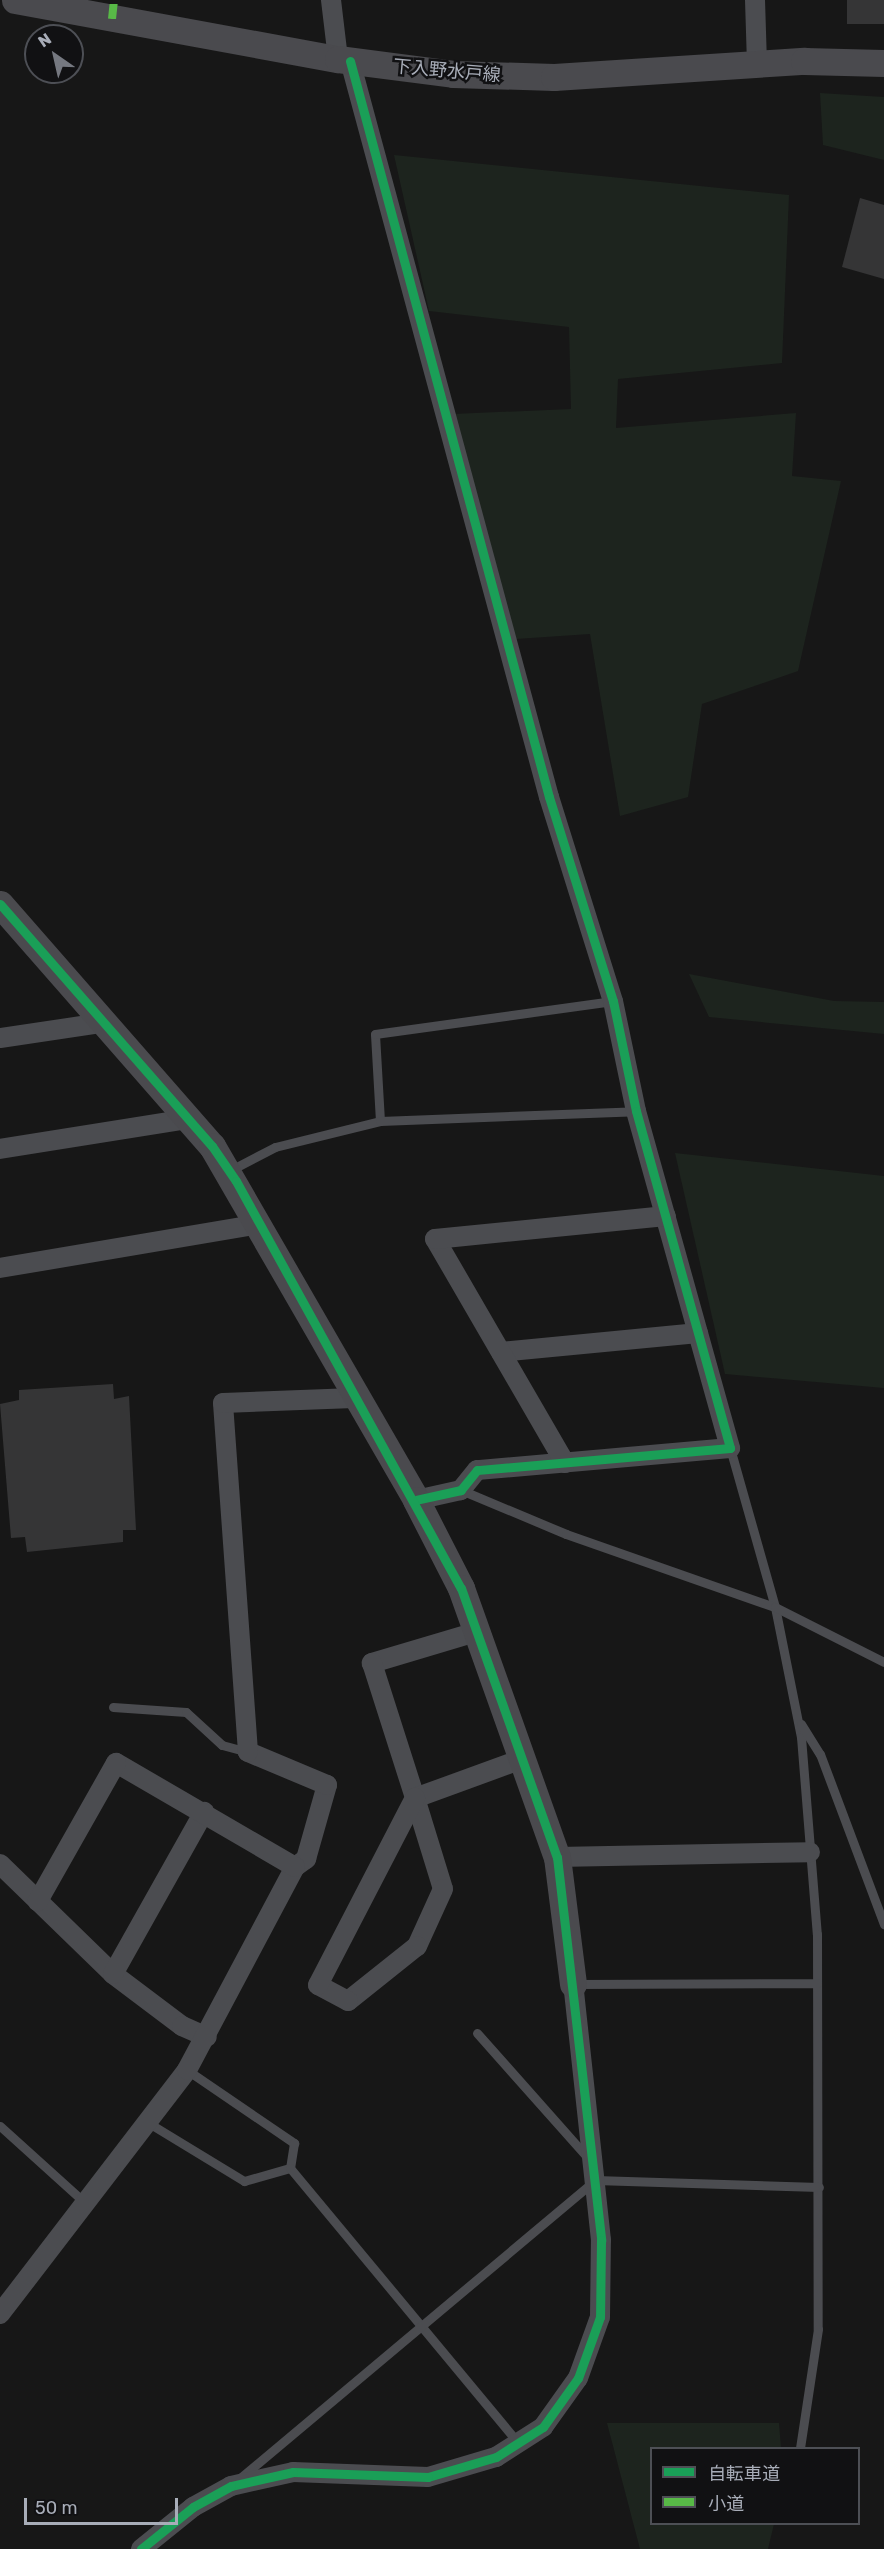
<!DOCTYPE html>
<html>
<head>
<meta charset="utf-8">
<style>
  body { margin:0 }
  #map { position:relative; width:884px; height:2549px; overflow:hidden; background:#171717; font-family:Rubik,"Noto Sans JP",sans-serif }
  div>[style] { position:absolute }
  .green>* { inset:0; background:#1d241e }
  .building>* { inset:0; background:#353536; transform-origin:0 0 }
  .lane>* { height:9px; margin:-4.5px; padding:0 4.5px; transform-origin:4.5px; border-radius:4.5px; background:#4b4c50 }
  .street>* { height:20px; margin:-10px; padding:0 10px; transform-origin:10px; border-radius:10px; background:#4b4c50 }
  .secondary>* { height:27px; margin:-13.5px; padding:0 13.5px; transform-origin:13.5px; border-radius:13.5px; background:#4a4a4e }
  .quiet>* { height:8px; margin-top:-4px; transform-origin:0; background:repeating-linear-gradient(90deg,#58b947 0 15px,transparent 0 23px) }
  .cycleway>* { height:9px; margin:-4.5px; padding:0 4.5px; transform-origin:4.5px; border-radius:4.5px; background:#1a9f57 }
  span { translate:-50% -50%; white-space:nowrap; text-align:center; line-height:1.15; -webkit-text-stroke:5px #111113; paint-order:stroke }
  .street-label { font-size:18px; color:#a8adb8 }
  .legend { position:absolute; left:650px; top:2447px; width:210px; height:78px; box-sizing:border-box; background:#111113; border:2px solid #4d4f55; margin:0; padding:8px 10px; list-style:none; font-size:18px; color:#a8adb8 }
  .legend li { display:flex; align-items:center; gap:12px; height:30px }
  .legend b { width:30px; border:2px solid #4d4f55 }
  .north { position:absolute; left:24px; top:24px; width:60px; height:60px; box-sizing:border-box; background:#111113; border:2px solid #4d4f55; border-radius:50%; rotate:326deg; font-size:16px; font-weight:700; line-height:24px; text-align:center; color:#a8adb8 }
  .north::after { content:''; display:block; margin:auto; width:21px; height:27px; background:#757880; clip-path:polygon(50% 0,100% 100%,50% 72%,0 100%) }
  .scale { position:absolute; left:24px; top:2498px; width:154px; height:27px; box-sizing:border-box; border:3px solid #a8adb8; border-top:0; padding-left:8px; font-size:18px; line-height:21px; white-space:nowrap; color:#a8adb8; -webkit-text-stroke:4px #111113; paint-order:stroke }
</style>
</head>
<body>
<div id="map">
  <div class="green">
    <i style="clip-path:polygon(820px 93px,884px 97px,884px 160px,823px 145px)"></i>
    <i style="clip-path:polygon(394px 155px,789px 195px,782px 363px,618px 379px,616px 428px,796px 413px,792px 476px,841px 481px,798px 671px,702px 704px,688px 797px,620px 816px,590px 634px,516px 639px,453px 414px,571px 409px,569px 327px,429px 311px)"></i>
    <i style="clip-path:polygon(689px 974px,834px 1001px,884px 1002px,884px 1034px,709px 1017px)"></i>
    <i style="clip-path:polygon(675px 1153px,884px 1176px,884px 1388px,725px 1374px)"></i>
    <i style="clip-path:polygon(607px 2423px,779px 2423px,781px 2448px,652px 2448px,652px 2524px,774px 2524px,768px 2549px,640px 2549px)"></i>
  </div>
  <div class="building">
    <i style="left:847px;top:0;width:37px;height:24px"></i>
    <i style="clip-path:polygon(860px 198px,884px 205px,884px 279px,842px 267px)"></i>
    <i style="clip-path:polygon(113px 1384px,114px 1399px,129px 1396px,136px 1530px,123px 1530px,123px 1542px,27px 1552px,25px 1537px,11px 1538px,0 1404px,19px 1400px,19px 1390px)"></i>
  </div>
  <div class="lane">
    <i style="left:380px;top:1121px;width:87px;rotate:-93.3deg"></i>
    <i style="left:375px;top:1034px;width:240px;rotate:-7.9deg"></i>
    <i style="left:229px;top:1171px;width:52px;rotate:-27.6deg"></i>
    <i style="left:275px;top:1147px;width:108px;rotate:-13.9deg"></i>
    <i style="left:380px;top:1121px;width:256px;rotate:-2.2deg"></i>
    <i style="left:730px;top:1448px;width:165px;rotate:74.2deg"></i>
    <i style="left:775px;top:1607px;width:133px;rotate:78.7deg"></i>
    <i style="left:801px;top:1737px;width:198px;rotate:85.4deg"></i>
    <i style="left:817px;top:1934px;width:395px;rotate:89.9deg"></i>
    <i style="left:818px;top:2329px;width:120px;rotate:98.6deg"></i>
    <i style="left:461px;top:1490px;width:114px;rotate:22.7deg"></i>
    <i style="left:566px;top:1534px;width:221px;rotate:19.3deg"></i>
    <i style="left:775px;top:1607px;width:122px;rotate:26.8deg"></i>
    <i style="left:113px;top:1707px;width:73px;rotate:3.9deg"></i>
    <i style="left:186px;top:1712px;width:49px;rotate:42.5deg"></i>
    <i style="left:222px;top:1745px;width:27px;rotate:15deg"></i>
    <i style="left:801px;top:1724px;width:36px;rotate:58deg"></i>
    <i style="left:820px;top:1754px;width:182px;rotate:69.4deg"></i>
    <i style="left:575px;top:1984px;width:242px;rotate:-0.2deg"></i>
    <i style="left:477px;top:2033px;width:169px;rotate:48.4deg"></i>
    <i style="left:187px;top:2070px;width:130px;rotate:34.3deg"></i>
    <i style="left:294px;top:2143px;width:25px;rotate:99deg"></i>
    <i style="left:147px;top:2122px;width:114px;rotate:31.3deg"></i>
    <i style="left:244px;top:2181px;width:48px;rotate:-15.8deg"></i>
    <i style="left:290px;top:2168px;width:357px;rotate:50.3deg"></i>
    <i style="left:0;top:2126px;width:113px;rotate:42.1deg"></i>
    <i style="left:239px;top:2479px;width:465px;rotate:-40deg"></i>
    <i style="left:595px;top:2180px;width:224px;rotate:1.8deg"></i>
  </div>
  <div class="street">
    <i style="left:331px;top:0;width:59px;rotate:83.2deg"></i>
    <i style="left:755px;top:0;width:63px;rotate:88.2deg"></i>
    <i style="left:350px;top:61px;width:762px;rotate:74.87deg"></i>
    <i style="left:549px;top:797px;width:214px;rotate:72.6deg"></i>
    <i style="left:613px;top:1001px;width:112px;rotate:78.2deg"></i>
    <i style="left:636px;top:1111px;width:350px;rotate:74.4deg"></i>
    <i style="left:730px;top:1448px;width:254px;rotate:175deg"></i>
    <i style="left:477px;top:1470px;width:26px;rotate:129deg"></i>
    <i style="left:461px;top:1490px;width:46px;rotate:167.5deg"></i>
    <i style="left:0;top:1038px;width:103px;rotate:-8.4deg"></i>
    <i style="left:0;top:1149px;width:189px;rotate:-9.1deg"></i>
    <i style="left:0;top:1268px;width:264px;rotate:-9.6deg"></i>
    <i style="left:501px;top:1352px;width:198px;rotate:-5.5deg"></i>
    <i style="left:565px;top:1463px;width:259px;rotate:-120.1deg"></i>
    <i style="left:435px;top:1239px;width:232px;rotate:-5.7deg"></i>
    <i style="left:476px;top:1632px;width:109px;rotate:163.4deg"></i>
    <i style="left:372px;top:1663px;width:142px;rotate:72.3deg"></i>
    <i style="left:415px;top:1798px;width:114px;rotate:-20deg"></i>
    <i style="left:415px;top:1798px;width:95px;rotate:72.9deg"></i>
    <i style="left:443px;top:1889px;width:63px;rotate:114.5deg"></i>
    <i style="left:417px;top:1946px;width:88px;rotate:141.4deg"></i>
    <i style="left:348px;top:2001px;width:34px;rotate:-152deg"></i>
    <i style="left:318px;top:1985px;width:211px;rotate:-62.6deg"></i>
    <i style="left:557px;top:1857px;width:253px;rotate:-1.1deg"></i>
    <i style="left:0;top:1864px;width:158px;rotate:44.2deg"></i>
    <i style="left:113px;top:1974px;width:86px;rotate:37deg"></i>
    <i style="left:182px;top:2026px;width:27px;rotate:24deg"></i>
    <i style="left:295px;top:1867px;width:14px;rotate:-36deg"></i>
    <i style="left:306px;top:1859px;width:77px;rotate:-74.2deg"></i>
    <i style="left:327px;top:1785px;width:86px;rotate:-157.3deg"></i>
    <i style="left:248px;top:1752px;width:350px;rotate:-94.1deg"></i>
    <i style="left:223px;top:1403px;width:131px;rotate:-2.2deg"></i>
    <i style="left:113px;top:1974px;width:186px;rotate:-60.7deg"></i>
    <i style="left:0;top:2314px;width:307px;rotate:-52.5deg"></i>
    <i style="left:187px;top:2070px;width:230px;rotate:-62deg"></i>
    <i style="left:295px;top:1867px;width:207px;rotate:-149.8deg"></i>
    <i style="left:116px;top:1763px;width:159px;rotate:119.5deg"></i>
    <i style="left:141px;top:2549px;width:67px;rotate:-38.9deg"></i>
    <i style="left:193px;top:2507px;width:43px;rotate:-28.9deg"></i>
    <i style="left:231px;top:2486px;width:64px;rotate:-12.7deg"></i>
    <i style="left:293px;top:2472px;width:135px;rotate:2.1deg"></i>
    <i style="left:428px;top:2477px;width:71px;rotate:-16.4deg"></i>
    <i style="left:496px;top:2457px;width:56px;rotate:-32.6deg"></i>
    <i style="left:543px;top:2427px;width:60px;rotate:-54.5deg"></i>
    <i style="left:578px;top:2378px;width:65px;rotate:-70.2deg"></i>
    <i style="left:600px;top:2317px;width:77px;rotate:-89.3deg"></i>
    <i style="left:601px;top:2240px;width:258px;rotate:-96.2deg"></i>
  </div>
  <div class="secondary">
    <i style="left:15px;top:0;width:328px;rotate:10.4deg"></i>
    <i style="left:338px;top:59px;width:116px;rotate:7.4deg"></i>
    <i style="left:453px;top:74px;width:101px;rotate:1.7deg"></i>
    <i style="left:554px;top:77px;width:251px;rotate:-3.7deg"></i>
    <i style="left:804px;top:61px;width:80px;rotate:1.4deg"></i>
    <i style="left:0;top:904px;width:322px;rotate:48.8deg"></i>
    <i style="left:212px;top:1146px;width:409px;rotate:60deg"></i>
    <i style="left:416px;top:1500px;width:99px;rotate:62.9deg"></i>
    <i style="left:461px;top:1588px;width:286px;rotate:70.4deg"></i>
    <i style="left:557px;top:1857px;width:128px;rotate:82.8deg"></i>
  </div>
  <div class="quiet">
    <i style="left:112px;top:19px;width:19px;rotate:-84deg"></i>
  </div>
  <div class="cycleway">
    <i style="left:350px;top:61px;width:762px;rotate:74.87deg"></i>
    <i style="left:549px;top:797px;width:214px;rotate:72.6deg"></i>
    <i style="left:613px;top:1001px;width:112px;rotate:78.2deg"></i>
    <i style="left:636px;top:1111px;width:350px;rotate:74.4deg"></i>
    <i style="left:730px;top:1448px;width:254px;rotate:175deg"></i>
    <i style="left:477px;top:1470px;width:26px;rotate:129deg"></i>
    <i style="left:461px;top:1490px;width:46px;rotate:167.5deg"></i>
    <i style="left:0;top:904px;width:322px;rotate:48.8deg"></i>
    <i style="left:212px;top:1146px;width:42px;rotate:55.6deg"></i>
    <i style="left:236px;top:1181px;width:465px;rotate:61.1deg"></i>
    <i style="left:461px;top:1588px;width:286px;rotate:70.4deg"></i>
    <i style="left:557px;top:1857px;width:386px;rotate:83.4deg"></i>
    <i style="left:601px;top:2240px;width:77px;rotate:90.7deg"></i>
    <i style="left:600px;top:2317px;width:65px;rotate:109.8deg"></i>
    <i style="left:578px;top:2378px;width:60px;rotate:125.5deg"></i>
    <i style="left:543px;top:2427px;width:56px;rotate:147.4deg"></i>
    <i style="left:496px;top:2457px;width:71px;rotate:163.6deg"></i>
    <i style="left:428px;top:2477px;width:135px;rotate:-177.9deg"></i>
    <i style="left:293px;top:2472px;width:64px;rotate:167.3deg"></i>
    <i style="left:231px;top:2486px;width:43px;rotate:151.1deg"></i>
    <i style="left:193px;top:2507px;width:67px;rotate:141.1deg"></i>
  </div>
  <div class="street-label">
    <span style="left:447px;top:71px;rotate:5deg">下入野水戸線</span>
  </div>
  <ul class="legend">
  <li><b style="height:8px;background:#1a9f57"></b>自転車道</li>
  <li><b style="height:8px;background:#58b947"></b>小道</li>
  </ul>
  <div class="north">N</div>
  <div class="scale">50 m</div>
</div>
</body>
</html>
